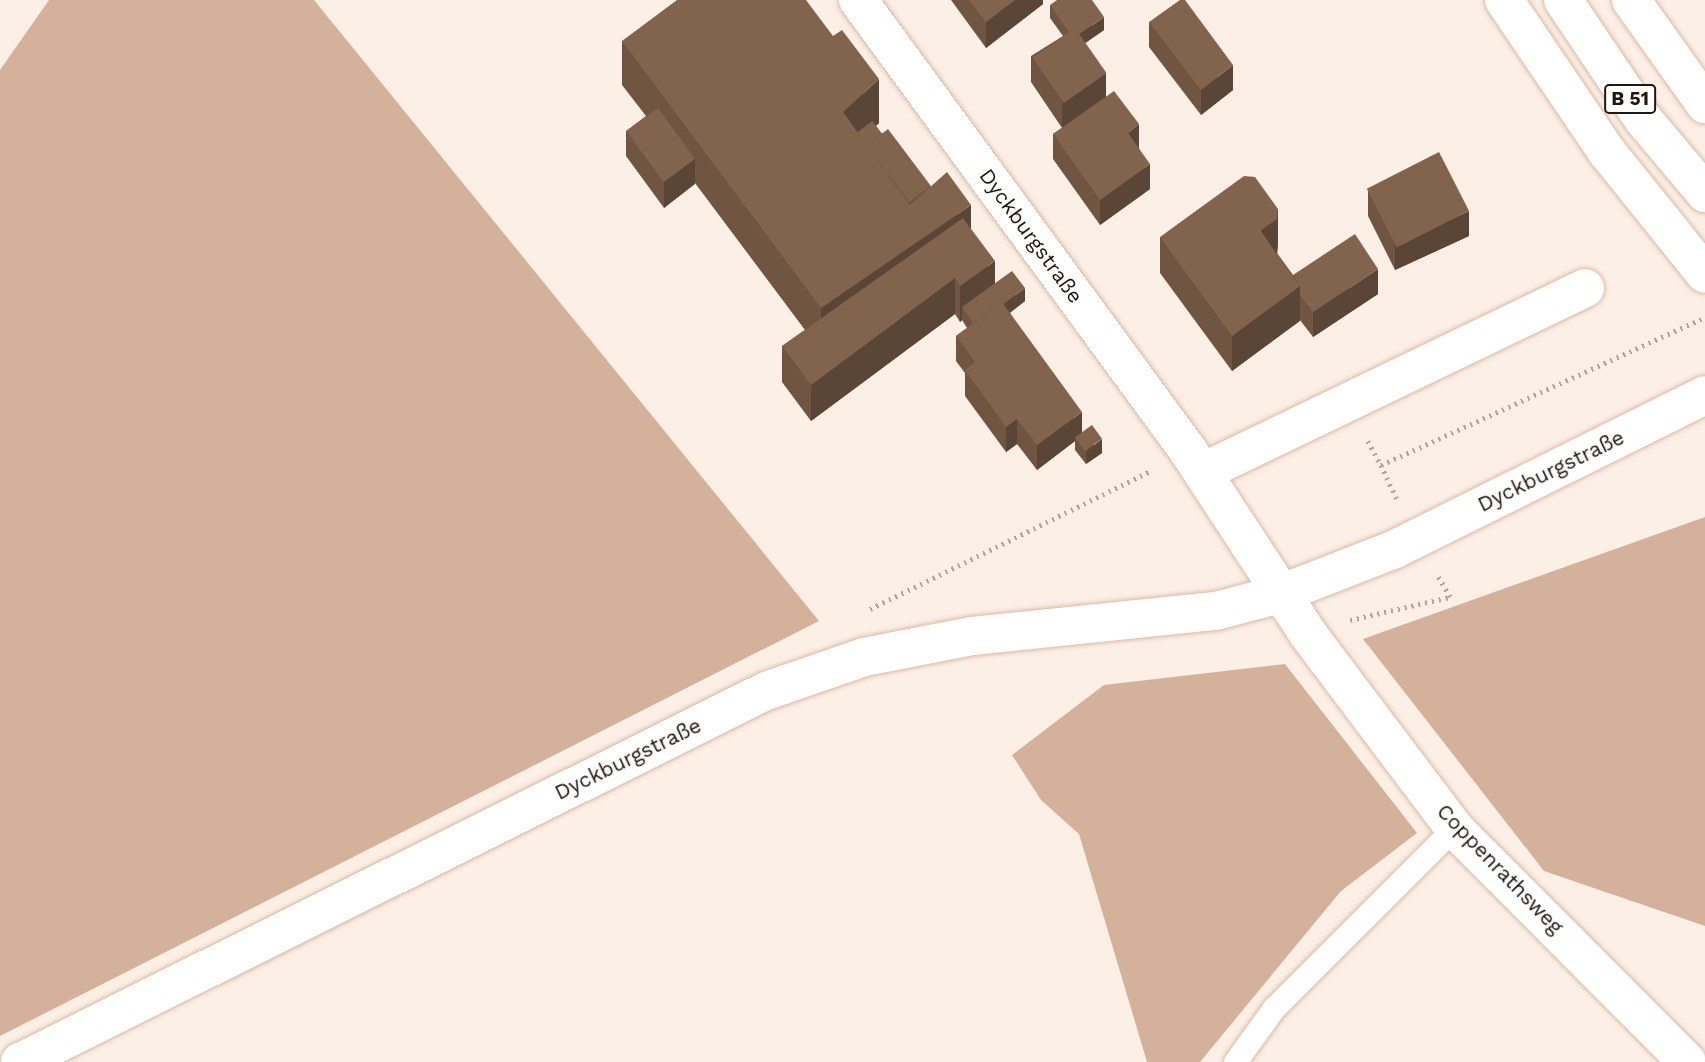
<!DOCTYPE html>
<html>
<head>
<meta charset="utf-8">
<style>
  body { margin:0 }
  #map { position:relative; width:1705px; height:1062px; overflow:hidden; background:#fcefe6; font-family:"Work Sans",sans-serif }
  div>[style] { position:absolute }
  .forest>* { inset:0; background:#d4b19b }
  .path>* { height:4.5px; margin-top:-2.25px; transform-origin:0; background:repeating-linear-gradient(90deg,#b0a49b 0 2px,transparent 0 7px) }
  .roads { filter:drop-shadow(0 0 2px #dbbaa6) drop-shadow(0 0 2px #dbbaa6) }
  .lane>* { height:23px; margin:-11.5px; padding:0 11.5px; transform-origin:11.5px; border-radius:11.5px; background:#fff }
  .street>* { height:38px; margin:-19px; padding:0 19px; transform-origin:19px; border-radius:19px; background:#fff }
  .secondary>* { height:38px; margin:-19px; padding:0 19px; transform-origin:19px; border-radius:19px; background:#fff }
  .highway>* { height:38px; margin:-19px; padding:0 19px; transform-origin:19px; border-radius:19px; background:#fff }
  .wall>* { inset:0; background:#705543 }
  .shaded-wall>* { inset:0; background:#5b4537 }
  .building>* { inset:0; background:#82634e; transform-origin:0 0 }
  span { translate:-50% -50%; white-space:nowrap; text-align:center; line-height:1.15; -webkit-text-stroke:5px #fff; paint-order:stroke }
  .shield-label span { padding:2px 5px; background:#fff; border:2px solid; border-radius:5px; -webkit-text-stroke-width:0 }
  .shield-label { font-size:19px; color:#22170f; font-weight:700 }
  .street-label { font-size:21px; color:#22170f }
</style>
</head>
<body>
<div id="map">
  <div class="forest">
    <i style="clip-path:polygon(49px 0,314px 0,819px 621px,0 1036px,0 70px)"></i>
    <i style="clip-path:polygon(1705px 517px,1705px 926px,1544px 871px,1363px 639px)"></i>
    <i style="clip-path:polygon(1285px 664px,1417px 833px,1341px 891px,1200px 1062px,1147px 1062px,1079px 834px,1041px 800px,1012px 755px,1104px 685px)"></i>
  </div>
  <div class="path">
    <i style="left:1368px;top:441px;width:27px;rotate:62deg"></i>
    <i style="left:1381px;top:465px;width:355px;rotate:-24.5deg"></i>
    <i style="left:1381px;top:465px;width:38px;rotate:65deg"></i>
    <i style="left:870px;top:609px;width:313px;rotate:-26.2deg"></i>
    <i style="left:1350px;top:620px;width:103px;rotate:-13deg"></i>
    <i style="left:1450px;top:597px;width:26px;rotate:-121deg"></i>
  </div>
  <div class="roads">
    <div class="lane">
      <i style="left:1235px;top:1062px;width:67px;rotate:-54.2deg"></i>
      <i style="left:1274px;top:1008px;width:255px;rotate:-45deg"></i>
    </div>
    <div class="street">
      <i style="left:858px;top:0;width:560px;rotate:53.78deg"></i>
      <i style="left:1189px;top:452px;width:217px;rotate:56.8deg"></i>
      <i style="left:1308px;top:634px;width:243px;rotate:53deg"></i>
      <i style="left:1454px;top:828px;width:330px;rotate:45.1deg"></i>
      <i style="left:1203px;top:472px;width:424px;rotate:-25.7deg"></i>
    </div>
    <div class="secondary">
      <i style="left:20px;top:1062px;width:833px;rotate:-26.44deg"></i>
      <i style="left:766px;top:691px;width:104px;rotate:-19.1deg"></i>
      <i style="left:864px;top:657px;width:110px;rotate:-11deg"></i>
      <i style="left:972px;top:636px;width:245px;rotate:-5.9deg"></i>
      <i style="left:1216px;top:611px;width:66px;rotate:-14.9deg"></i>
      <i style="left:1280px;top:594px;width:121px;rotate:-21.3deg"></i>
      <i style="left:1393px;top:550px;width:348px;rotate:-26.4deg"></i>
    </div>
    <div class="highway">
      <i style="left:1504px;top:0;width:184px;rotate:55.9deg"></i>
      <i style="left:1607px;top:152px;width:156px;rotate:51.2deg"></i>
      <i style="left:1563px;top:0;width:143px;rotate:56.1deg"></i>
      <i style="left:1643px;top:119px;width:97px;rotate:50deg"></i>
      <i style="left:1631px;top:0;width:128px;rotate:54.6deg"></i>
    </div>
  </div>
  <div class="wall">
    <i style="clip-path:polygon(951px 0,1043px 0,1043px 4px,986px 48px)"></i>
    <i style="clip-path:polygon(1050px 5px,1104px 30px,1085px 43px,1106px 97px,1139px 148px,1150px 189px,1100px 225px,1053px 159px,1053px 134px,1062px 128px,1031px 82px,1031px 56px,1063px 36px,1050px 18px)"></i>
    <i style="clip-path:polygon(1149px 22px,1233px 90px,1201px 115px,1149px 47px)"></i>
    <i style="clip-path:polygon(833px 36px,879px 123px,876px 126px,882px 134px,971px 230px,995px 283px,1025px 301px,1010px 313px,1082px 433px,1102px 453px,1086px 464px,1075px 450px,1075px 441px,1037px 470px,1017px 444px,1006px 452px,965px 396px,965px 373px,956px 361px,956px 336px,967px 328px,962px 320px,960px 322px,955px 314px,811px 421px,782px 382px,782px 346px,805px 330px,695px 183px,664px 208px,626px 156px,626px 131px,646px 116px,622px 85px,622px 41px)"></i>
    <i style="clip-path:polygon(1368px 191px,1469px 236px,1395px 270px,1368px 216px)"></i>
    <i style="clip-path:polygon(1160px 237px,1278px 244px,1277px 253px,1293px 275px,1378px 294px,1313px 337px,1300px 320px,1232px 371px,1160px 273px)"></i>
  </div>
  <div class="shaded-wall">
    <i style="clip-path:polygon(1015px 0,1043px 0,1043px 4px,986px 48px,986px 22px)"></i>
    <i style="clip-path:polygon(1104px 17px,1104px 30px,1074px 51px,1074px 38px)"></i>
    <i style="clip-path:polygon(1233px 65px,1233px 90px,1201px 115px,1201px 90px)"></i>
    <i style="clip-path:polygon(1106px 73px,1106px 99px,1062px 128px,1062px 103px)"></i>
    <i style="clip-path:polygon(879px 79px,879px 123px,849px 150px,843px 112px)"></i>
    <i style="clip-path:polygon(1139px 124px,1139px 150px,1128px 133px)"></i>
    <i style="clip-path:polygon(695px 159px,695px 184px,664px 208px,664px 182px)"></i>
    <i style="clip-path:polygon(1150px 164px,1150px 189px,1100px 225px,1100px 200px)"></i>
    <i style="clip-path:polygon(971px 205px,971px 248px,821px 352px,821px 308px)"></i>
    <i style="clip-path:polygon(1278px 209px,1278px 244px,1277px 255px,1260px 231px)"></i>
    <i style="clip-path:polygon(1469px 211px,1469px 236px,1395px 270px,1395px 245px)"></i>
    <i style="clip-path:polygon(995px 261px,995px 297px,962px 307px,962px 320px,960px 322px,960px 286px)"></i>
    <i style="clip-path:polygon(1378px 269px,1378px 294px,1313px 337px,1313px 312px)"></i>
    <i style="clip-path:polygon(955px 278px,955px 314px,811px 421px,811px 385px)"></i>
    <i style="clip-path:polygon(1300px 286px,1300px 321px,1232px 371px,1232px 336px)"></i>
    <i style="clip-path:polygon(1025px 288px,1025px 301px,975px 338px,975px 325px)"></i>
    <i style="clip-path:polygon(1082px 412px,1082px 437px,1075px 437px,1075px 441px,1037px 470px,1037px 445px)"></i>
    <i style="clip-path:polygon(1017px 419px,1017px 444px,1006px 452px,1006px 427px)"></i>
    <i style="clip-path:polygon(1102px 439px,1102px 453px,1086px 464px,1086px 451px)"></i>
  </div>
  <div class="building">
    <i style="clip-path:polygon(677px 0,806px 0,833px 36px,842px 30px,879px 79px,843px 112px,910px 205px,947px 172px,971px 205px,821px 308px,622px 41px)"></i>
    <i style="clip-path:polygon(969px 0,1015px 0,986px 22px)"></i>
    <i style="clip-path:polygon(1057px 0,1092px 0,1104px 17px,1079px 34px,1075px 28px,1069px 32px,1050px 5px)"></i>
    <i style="clip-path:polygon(1180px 0,1185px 0,1233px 65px,1201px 90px,1149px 22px)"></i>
    <i style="left:1075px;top:28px;width:55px;height:52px;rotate:55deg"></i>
    <i style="clip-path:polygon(1114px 91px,1139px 124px,1128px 133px,1150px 164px,1100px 200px,1053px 134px)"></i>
    <i style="left:658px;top:108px;width:63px;height:39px;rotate:54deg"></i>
    <i style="left:872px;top:121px;width:16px;height:19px;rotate:52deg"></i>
    <i style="left:888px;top:129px;width:71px;height:27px;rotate:53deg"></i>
    <i style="left:1439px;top:152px;width:66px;height:81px;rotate:63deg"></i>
    <i style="clip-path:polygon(1244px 176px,1255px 177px,1278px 209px,1277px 219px,1260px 231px,1300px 286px,1232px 336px,1160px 237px)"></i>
    <i style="clip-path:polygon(963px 218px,995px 261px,960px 286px,955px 278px,811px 385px,782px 346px)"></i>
    <i style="clip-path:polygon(1355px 234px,1378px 269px,1313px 312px,1300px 295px,1300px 286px,1293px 275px)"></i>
    <i style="clip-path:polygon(1012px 271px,1025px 288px,1003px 304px,1002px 302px,973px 323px,962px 307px)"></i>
    <i style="clip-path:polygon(1002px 302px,1082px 412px,1037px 445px,1017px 419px,1006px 427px,965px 370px,975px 362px,956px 336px)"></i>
    <i style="left:1092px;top:425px;width:17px;height:21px;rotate:54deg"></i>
  </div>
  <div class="shield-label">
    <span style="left:1630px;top:99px">B 51</span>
  </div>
  <div class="street-label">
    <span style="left:1031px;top:236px;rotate:54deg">Dyckburgstraße</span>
    <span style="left:1551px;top:471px;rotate:-26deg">Dyckburgstraße</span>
    <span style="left:628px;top:759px;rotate:-26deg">Dyckburgstraße</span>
    <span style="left:1500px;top:869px;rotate:46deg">Coppenrathsweg</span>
  </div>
</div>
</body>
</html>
